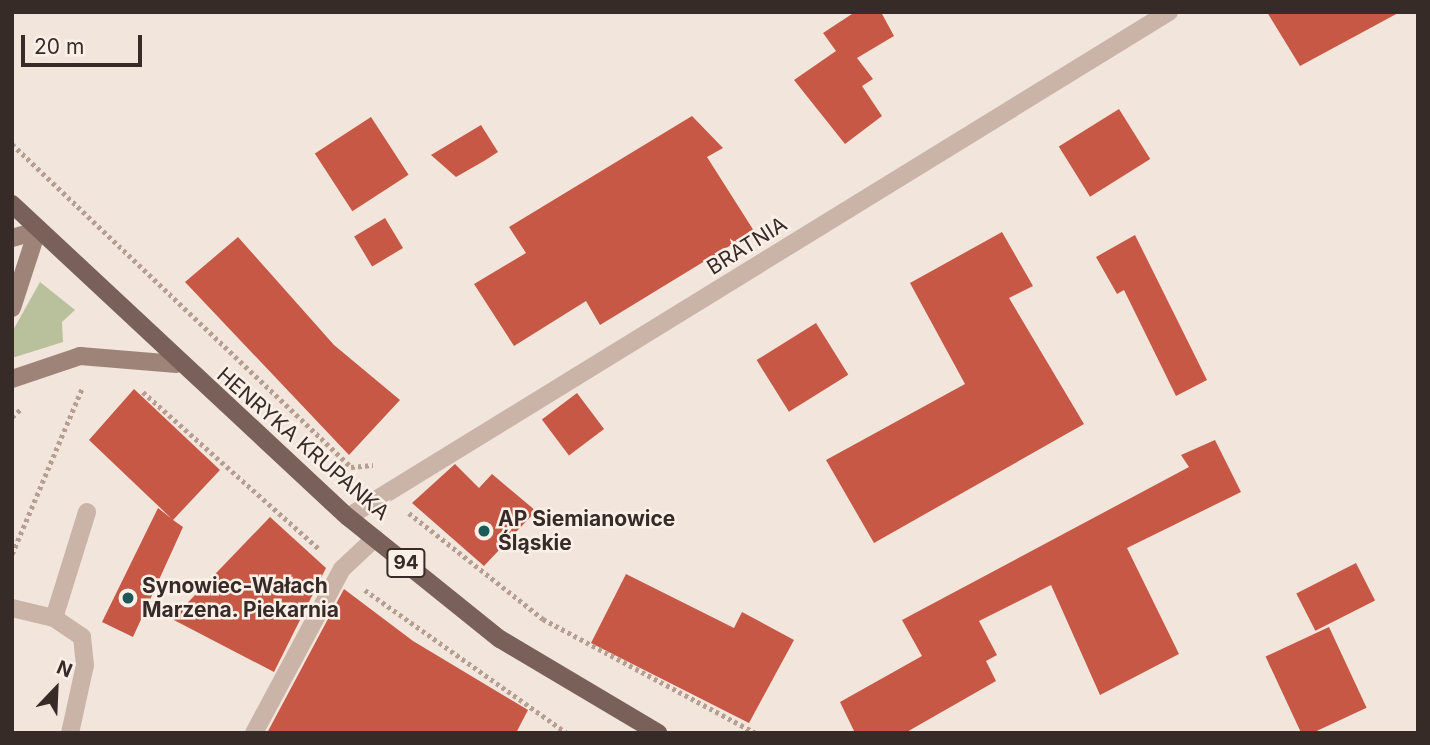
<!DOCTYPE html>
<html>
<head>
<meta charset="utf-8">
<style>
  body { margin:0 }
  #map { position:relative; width:1430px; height:745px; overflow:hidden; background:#f2e5dc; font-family:Inter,sans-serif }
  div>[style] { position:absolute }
  .green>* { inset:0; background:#b9c19c }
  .building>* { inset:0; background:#c75845; transform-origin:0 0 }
  .path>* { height:4.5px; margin-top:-2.25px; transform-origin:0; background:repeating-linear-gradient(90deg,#b69e92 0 3.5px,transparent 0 7px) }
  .service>* { height:18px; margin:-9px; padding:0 9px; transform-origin:9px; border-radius:9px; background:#cab4a8 }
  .minor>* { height:18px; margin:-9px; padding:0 9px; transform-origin:9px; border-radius:9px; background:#cab4a8 }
  .secondary>* { height:18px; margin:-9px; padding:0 9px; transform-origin:9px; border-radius:9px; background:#9e8379 }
  .primary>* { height:18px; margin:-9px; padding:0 9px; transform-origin:9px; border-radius:9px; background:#796159 }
  .dots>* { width:19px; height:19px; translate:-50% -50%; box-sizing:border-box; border:4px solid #faf0e8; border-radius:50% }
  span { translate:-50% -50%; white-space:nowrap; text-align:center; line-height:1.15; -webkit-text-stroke:5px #faf0e8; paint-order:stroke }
  .shield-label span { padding:2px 5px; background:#faf0e8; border:2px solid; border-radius:5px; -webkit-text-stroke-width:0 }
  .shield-label { font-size:19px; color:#372b28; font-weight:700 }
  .street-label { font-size:21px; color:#372b28 }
  .poi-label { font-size:21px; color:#372b28; font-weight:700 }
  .left { translate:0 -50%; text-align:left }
  .frame { position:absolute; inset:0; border:14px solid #372b28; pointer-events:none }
  .north { position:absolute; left:21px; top:654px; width:70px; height:70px; -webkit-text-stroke:5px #faf0e8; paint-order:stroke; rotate:23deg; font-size:19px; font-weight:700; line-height:28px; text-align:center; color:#372b28 }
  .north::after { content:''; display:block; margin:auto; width:24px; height:32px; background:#372b28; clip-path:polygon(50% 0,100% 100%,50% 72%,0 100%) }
  .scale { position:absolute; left:21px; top:35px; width:121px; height:32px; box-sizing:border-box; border:4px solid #372b28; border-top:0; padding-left:9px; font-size:21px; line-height:24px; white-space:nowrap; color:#372b28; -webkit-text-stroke:5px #faf0e8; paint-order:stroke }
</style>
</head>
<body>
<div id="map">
  <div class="green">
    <i style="clip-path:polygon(40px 282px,75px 310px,62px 322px,63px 342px,12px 358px,12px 332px)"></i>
  </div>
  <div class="building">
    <i style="clip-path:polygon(855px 12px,881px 12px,894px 36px,857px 58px,873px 79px,862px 86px,882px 116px,845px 144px,794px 80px,836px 51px,823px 33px)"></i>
    <i style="clip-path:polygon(1267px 12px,1400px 12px,1300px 66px)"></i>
    <i style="left:1119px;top:109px;width:59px;height:71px;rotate:58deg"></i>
    <i style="clip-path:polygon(692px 116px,723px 148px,707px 157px,754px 231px,600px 325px,586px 301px,514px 346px,474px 284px,526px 253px,509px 227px)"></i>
    <i style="left:371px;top:117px;width:69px;height:67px;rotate:57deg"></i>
    <i style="clip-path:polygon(481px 125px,498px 152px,484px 161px,456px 177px,431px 155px)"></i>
    <i style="left:385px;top:218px;width:35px;height:36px;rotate:59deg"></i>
    <i style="clip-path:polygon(1002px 232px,1033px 286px,1009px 298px,1084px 424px,874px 543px,826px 460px,965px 384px,910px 283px)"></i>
    <i style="clip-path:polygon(1135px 235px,1207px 380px,1176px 396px,1124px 290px,1117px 294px,1096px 257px)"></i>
    <i style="clip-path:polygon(238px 237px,334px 345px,400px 400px,349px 455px,185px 282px)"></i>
    <i style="left:816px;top:323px;width:61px;height:70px;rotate:58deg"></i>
    <i style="clip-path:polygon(134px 389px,220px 470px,173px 520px,183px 527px,133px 637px,102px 622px,158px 508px,172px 519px,89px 440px)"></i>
    <i style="left:577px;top:393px;width:45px;height:44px;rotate:53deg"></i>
    <i style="clip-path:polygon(1215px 440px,1241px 492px,1127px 548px,1179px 654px,1100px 695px,1051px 585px,979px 621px,997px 655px,986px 661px,996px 681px,905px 733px,855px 733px,840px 702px,922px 656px,902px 620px,1189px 467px,1181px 455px)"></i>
    <i style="clip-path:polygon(455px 464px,479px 488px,492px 474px,536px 511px,484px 566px,412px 503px)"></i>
    <i style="clip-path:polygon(270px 517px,326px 568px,274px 672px,172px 619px)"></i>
    <i style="left:1356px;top:563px;width:42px;height:67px;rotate:63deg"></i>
    <i style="clip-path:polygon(626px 574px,734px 628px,742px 612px,794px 640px,749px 723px,591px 643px)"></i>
    <i style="clip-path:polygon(344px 589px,413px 641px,528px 710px,516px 733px,267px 733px)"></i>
    <i style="left:1329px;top:627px;width:89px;height:70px;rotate:65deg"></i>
  </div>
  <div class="path">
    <i style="left:12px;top:144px;width:468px;rotate:43.6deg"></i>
    <i style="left:351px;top:467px;width:22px;rotate:-5deg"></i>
    <i style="left:143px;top:392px;width:236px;rotate:41.7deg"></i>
    <i style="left:12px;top:417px;width:13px;rotate:-42deg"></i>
    <i style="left:409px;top:513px;width:171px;rotate:38.3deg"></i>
    <i style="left:543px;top:619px;width:242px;rotate:28.2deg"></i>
    <i style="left:12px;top:554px;width:180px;rotate:-67.1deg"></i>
    <i style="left:365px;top:590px;width:247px;rotate:35.3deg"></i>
  </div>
  <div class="service">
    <i style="left:12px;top:608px;width:43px;rotate:13.4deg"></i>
    <i style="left:54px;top:618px;width:111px;rotate:-72.7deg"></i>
    <i style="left:54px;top:618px;width:34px;rotate:34deg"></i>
    <i style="left:82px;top:637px;width:28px;rotate:84deg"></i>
    <i style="left:85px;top:665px;width:70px;rotate:102.4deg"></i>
  </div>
  <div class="minor">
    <i style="left:348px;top:517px;width:964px;rotate:-31.6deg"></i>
    <i style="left:254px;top:733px;width:186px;rotate:-61.8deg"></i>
    <i style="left:342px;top:569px;width:45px;rotate:-43.2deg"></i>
  </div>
  <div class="secondary">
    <i style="left:12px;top:238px;width:26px;rotate:-16deg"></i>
    <i style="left:12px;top:308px;width:81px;rotate:-72deg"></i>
    <i style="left:12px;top:379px;width:72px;rotate:-18.7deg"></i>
    <i style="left:80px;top:356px;width:97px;rotate:4.7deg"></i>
  </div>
  <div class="primary">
    <i style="left:12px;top:204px;width:459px;rotate:43deg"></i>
    <i style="left:348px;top:517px;width:195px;rotate:38.8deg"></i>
    <i style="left:500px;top:639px;width:184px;rotate:30.7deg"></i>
  </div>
  <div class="dots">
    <i style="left:484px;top:531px;background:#1d5957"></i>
    <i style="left:128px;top:598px;background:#1d5957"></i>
  </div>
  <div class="shield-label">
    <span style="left:406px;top:563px">94</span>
  </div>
  <div class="street-label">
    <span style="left:747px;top:246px;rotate:-32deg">BRATNIA</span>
    <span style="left:303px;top:444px;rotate:41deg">HENRYKA KRUPANKA</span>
  </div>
  <div class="poi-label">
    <span class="left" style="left:498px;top:531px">AP Siemianowice<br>Śląskie</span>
    <span class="left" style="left:142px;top:598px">Synowiec-Wałach<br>Marzena. Piekarnia</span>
  </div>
  <div class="frame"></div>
  <div class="north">N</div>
  <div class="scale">20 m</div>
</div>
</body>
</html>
